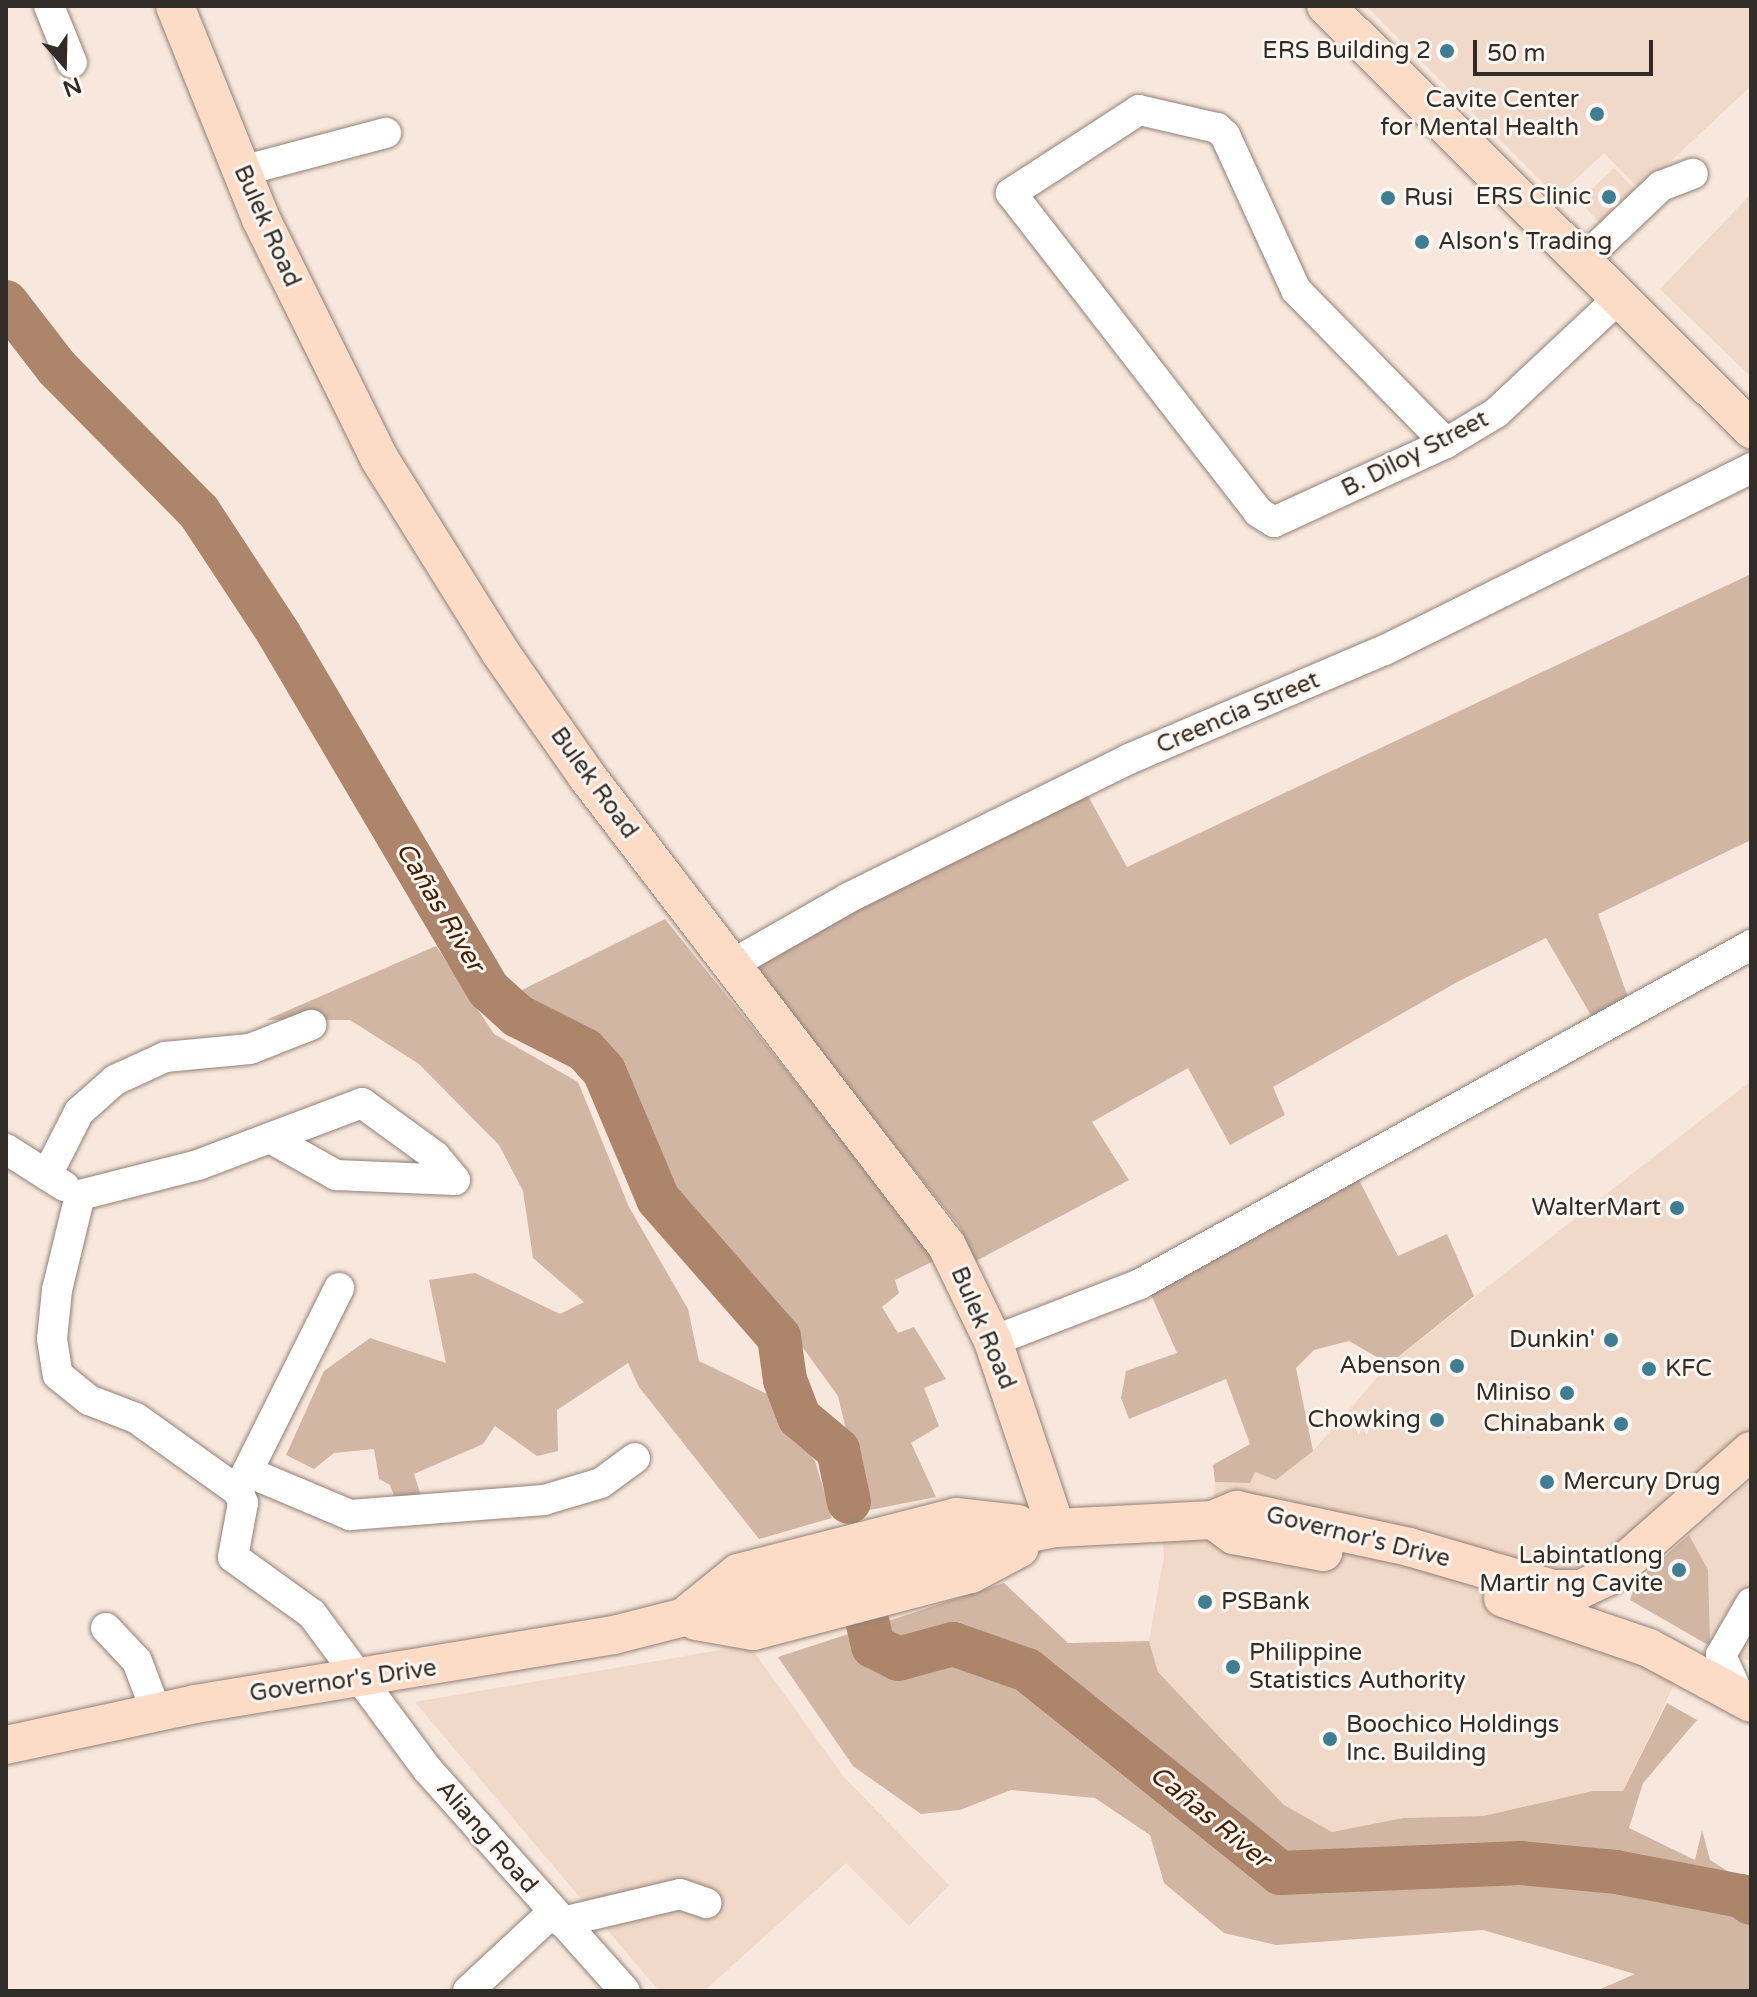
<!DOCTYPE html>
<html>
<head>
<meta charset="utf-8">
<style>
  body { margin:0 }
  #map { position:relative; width:1757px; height:1997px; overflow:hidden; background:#f8e7dc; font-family:"Varela Round",sans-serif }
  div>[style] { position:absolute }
  .built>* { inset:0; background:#f1d9c9; transform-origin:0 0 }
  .green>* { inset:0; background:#d1b6a4 }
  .river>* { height:44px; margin:-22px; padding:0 22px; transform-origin:22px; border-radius:22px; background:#ac856b }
  .roads { filter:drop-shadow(0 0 2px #908177) drop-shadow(0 0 2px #908177) }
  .minor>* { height:30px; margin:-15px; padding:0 15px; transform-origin:15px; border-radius:15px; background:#fff }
  .major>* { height:38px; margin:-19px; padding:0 19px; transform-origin:19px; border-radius:19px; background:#fcdcc6 }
  .dots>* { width:22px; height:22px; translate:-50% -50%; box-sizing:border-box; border:4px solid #fef7f2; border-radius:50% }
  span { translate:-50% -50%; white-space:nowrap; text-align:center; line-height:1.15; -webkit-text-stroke:6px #fef7f2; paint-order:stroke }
  .poi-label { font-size:24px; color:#322c28 }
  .right { translate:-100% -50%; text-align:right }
  .left { translate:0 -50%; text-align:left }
  .street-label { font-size:24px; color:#322c28 }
  .water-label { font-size:26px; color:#461f00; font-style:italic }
  .frame { position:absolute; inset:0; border:8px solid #322c28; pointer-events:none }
  .north { position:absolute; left:24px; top:24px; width:80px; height:80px; -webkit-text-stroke:6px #fef7f2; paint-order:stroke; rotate:160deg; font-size:22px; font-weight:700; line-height:32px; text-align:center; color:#322c28 }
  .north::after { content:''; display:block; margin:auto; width:28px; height:36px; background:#322c28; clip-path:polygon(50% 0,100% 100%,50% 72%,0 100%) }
  .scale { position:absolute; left:1473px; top:40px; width:180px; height:36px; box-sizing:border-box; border:4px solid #322c28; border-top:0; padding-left:10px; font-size:24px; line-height:28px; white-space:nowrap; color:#322c28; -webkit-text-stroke:6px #fef7f2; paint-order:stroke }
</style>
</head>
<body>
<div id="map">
  <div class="built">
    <i style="clip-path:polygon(1366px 6px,1751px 6px,1751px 86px,1640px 190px,1604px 153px,1557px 197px)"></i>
    <i style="left:1614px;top:168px;width:35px;height:48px;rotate:46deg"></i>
    <i style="clip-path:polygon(1751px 194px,1751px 377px,1660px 289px)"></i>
    <i style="clip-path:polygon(1751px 1081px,1751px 1453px,1630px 1559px,1592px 1618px,1683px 1666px,1623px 1791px,1593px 1791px,1483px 1816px,1403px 1818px,1332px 1832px,1284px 1805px,1158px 1672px,1149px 1641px,1164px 1556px,1161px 1519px,1212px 1520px,1215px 1482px,1250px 1483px,1255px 1472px,1313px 1451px,1389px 1364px)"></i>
    <i style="clip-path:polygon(1751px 1481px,1751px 1661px,1710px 1646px,1630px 1600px,1636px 1582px)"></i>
    <i style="clip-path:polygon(749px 1645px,843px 1776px,949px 1885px,909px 1926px,846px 1863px,704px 1991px,659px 1991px,415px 1702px)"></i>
  </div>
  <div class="green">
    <i style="clip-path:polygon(1751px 574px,1751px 840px,1598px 914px,1628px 997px,1592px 1017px,1546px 938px,1459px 981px,1273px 1087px,1285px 1115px,1230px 1145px,1188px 1068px,1092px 1122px,1129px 1180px,976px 1261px,959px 1226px,753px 969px,879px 897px,1087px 794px,1127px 867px)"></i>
    <i style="clip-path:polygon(665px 919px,938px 1259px,895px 1280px,899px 1293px,882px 1307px,898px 1333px,914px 1327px,946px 1379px,924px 1388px,939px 1426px,911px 1443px,936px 1497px,865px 1511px,838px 1396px,803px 1348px,667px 1192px,624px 1080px,597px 1043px,514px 994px)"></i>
    <i style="clip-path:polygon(436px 946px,494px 1034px,578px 1082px,629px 1207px,688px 1309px,699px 1361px,769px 1395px,815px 1461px,832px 1518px,759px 1539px,639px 1387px,628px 1363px,557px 1410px,558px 1451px,537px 1456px,495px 1426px,483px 1444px,414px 1474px,422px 1499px,396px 1501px,390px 1485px,379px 1479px,374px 1449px,334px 1453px,314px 1469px,286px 1455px,324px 1371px,370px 1338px,446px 1363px,429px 1280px,475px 1273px,560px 1314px,584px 1302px,533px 1258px,523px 1191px,499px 1145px,419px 1064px,350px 1020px,266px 1020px)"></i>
    <i style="clip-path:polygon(1358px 1178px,1398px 1256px,1447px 1234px,1474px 1296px,1389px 1364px,1349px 1341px,1314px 1350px,1296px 1368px,1313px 1451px,1276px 1480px,1255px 1472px,1250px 1483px,1215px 1482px,1213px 1465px,1250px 1444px,1226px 1379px,1129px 1419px,1121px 1398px,1126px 1371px,1177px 1353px,1149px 1290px)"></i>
    <i style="clip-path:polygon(1689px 1535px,1708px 1570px,1710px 1646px,1630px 1600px,1636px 1582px)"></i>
    <i style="clip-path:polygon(1004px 1583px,1068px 1643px,1149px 1641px,1158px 1672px,1284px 1805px,1332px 1832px,1403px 1818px,1483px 1816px,1593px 1791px,1623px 1791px,1667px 1703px,1697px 1720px,1643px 1783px,1629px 1828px,1695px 1860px,1702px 1830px,1710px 1860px,1751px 1886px,1751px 1991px,1596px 1991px,1635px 1974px,1483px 1930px,1276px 1945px,1224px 1933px,1164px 1883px,1150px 1835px,1095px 1798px,1011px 1790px,960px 1810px,921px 1814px,853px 1766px,778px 1657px)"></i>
  </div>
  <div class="river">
    <i style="left:6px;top:302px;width:83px;rotate:52.3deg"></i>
    <i style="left:57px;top:368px;width:202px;rotate:45.4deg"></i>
    <i style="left:199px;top:512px;width:146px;rotate:56.7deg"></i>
    <i style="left:279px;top:634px;width:413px;rotate:59.5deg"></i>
    <i style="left:489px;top:990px;width:39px;rotate:42deg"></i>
    <i style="left:518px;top:1016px;width:75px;rotate:26.9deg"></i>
    <i style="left:585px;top:1050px;width:28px;rotate:48deg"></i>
    <i style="left:604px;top:1071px;width:139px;rotate:67.1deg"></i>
    <i style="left:658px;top:1199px;width:184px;rotate:48.8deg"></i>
    <i style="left:779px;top:1337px;width:43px;rotate:82.1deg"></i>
    <i style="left:785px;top:1380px;width:40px;rotate:69deg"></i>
    <i style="left:799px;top:1417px;width:51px;rotate:40.2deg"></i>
    <i style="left:838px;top:1450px;width:53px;rotate:78.1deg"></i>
    <i style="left:868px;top:1624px;width:23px;rotate:77deg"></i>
    <i style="left:873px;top:1646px;width:28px;rotate:27deg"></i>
    <i style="left:898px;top:1659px;width:57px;rotate:-15.3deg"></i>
    <i style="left:953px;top:1644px;width:78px;rotate:19.4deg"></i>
    <i style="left:1027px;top:1670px;width:324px;rotate:38.7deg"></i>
    <i style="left:1280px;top:1873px;width:241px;rotate:-2.4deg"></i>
    <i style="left:1521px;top:1863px;width:95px;rotate:5.4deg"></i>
    <i style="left:1616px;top:1872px;width:127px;rotate:10.9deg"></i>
    <i style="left:1741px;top:1896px;width:12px;rotate:35deg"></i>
  </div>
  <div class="roads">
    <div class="minor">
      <i style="left:49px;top:6px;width:61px;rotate:68deg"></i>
      <i style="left:242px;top:171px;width:149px;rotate:-14.8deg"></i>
      <i style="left:1583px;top:260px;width:108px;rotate:-43.5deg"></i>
      <i style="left:1661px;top:186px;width:34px;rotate:-21deg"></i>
      <i style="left:1446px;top:443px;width:214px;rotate:-134.4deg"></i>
      <i style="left:1296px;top:290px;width:170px;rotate:-114.6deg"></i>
      <i style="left:1225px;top:135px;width:11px;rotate:-139deg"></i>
      <i style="left:1217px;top:128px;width:80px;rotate:-167deg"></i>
      <i style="left:1139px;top:110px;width:153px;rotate:147deg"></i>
      <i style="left:1011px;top:193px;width:403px;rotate:52.2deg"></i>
      <i style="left:1258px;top:512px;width:19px;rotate:32deg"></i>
      <i style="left:1274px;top:522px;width:189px;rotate:-24.7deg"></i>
      <i style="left:1446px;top:443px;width:58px;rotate:-31deg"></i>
      <i style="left:1496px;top:413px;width:170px;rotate:-43.1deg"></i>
      <i style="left:729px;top:966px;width:137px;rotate:-29.7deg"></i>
      <i style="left:848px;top:898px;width:313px;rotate:-26.3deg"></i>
      <i style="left:1129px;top:759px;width:278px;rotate:-23.1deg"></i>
      <i style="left:1385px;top:650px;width:409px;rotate:-26.4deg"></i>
      <i style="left:270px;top:1138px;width:76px;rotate:29.3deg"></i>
      <i style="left:336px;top:1175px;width:119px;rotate:2.4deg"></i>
      <i style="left:455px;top:1180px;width:31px;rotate:-130deg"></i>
      <i style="left:435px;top:1156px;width:90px;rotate:-144deg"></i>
      <i style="left:362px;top:1103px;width:175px;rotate:159.3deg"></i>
      <i style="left:198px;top:1165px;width:122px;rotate:165.7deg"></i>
      <i style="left:80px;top:1195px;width:98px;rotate:103.6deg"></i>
      <i style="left:57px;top:1290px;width:49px;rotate:95.8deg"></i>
      <i style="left:52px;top:1339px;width:36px;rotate:81deg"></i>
      <i style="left:58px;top:1375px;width:40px;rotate:39deg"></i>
      <i style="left:89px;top:1400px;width:50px;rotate:21deg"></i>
      <i style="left:136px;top:1418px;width:125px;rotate:35.6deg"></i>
      <i style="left:238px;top:1491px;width:13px;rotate:67deg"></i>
      <i style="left:243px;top:1503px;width:55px;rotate:100.5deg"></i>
      <i style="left:233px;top:1557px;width:97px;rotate:35.8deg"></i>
      <i style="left:312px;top:1614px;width:194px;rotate:53.4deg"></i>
      <i style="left:428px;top:1770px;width:296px;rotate:48.3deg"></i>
      <i style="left:6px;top:1149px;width:69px;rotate:32.5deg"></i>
      <i style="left:47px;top:1175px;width:71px;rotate:-63.1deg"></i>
      <i style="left:79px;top:1112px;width:48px;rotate:-41.6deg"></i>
      <i style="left:115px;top:1080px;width:55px;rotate:-24.7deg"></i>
      <i style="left:165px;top:1057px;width:85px;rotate:-5.4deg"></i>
      <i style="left:250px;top:1049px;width:66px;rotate:-21.5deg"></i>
      <i style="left:993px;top:1341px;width:158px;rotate:-21.2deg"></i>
      <i style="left:1140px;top:1284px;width:699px;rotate:-29.02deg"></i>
      <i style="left:248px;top:1472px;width:111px;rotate:22.9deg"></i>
      <i style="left:350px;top:1515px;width:195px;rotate:-4.4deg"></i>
      <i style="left:544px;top:1500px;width:59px;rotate:-16.6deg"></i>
      <i style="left:601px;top:1483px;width:42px;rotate:-36.3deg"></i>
      <i style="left:238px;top:1490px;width:226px;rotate:-63.4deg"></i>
      <i style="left:106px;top:1628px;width:45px;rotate:46.8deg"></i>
      <i style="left:137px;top:1661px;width:53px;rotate:69.2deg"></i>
      <i style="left:1739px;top:1696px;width:45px;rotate:-113.7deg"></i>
      <i style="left:1721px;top:1655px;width:60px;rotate:-60deg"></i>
      <i style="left:562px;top:1922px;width:121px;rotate:-13.3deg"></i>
      <i style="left:680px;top:1894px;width:28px;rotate:19deg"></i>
      <i style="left:468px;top:1991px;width:116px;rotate:-42.9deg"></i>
    </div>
    <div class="major">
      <i style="left:175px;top:6px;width:230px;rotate:68deg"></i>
      <i style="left:261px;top:219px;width:267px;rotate:63.7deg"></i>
      <i style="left:379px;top:458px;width:229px;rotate:58deg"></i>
      <i style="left:500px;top:652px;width:150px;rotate:55deg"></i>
      <i style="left:586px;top:775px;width:593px;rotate:52.53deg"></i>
      <i style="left:947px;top:1246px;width:106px;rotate:64.2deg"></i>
      <i style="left:993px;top:1341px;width:197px;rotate:71.4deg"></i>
      <i style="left:1326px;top:6px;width:600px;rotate:44.86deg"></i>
      <i style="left:1213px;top:1520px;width:26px;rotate:36deg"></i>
      <i style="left:1234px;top:1535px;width:91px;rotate:10.8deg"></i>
      <i style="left:1503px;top:1598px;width:154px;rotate:18.9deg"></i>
      <i style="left:1649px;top:1648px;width:116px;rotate:28.3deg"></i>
      <i style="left:690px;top:1612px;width:62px;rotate:-39.1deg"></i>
      <i style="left:738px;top:1573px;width:225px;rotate:-14.4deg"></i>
      <i style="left:956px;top:1517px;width:62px;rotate:6.4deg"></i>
      <i style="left:696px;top:1621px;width:58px;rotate:10deg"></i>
      <i style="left:753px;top:1631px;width:225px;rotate:-14.7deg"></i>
      <i style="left:971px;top:1574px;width:55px;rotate:-28deg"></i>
      <i style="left:6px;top:1745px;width:194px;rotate:-12.2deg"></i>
      <i style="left:196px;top:1704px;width:424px;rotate:-9.4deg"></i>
      <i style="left:614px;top:1635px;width:360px;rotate:-14.3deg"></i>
      <i style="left:963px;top:1546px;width:95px;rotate:-11deg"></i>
      <i style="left:1056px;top:1528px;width:157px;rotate:-2.9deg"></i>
      <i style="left:1213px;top:1520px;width:26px;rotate:-23deg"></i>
      <i style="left:1237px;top:1510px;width:176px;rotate:12.1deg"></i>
      <i style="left:1409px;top:1547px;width:150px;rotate:16.3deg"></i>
      <i style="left:1553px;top:1589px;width:28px"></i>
      <i style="left:1581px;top:1589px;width:31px;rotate:-25deg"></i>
      <i style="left:1609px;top:1576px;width:189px;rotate:-41.4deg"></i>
    </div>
  </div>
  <div class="dots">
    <i style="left:1447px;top:51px;background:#3e7d92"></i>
    <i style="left:1597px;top:114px;background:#3e7d92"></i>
    <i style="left:1609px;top:197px;background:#3e7d92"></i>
    <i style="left:1388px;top:198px;background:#3e7d92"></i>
    <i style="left:1422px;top:242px;background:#3e7d92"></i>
    <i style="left:1677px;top:1208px;background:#3e7d92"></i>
    <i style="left:1611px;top:1340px;background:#3e7d92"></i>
    <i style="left:1457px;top:1366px;background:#3e7d92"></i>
    <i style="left:1649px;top:1369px;background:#3e7d92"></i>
    <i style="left:1567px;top:1393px;background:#3e7d92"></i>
    <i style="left:1437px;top:1420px;background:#3e7d92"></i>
    <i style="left:1621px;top:1424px;background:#3e7d92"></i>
    <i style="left:1547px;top:1482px;background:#3e7d92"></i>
    <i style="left:1679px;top:1570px;background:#3e7d92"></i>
    <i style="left:1205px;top:1602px;background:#3e7d92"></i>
    <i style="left:1233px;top:1667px;background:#3e7d92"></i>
    <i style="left:1330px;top:1739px;background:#3e7d92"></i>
  </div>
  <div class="poi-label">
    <span class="right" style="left:1431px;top:51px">ERS Building 2</span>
    <span class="right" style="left:1579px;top:114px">Cavite Center<br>for Mental Health</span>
    <span class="right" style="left:1591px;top:197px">ERS Clinic</span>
    <span class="left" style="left:1404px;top:198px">Rusi</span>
    <span class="left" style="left:1438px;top:242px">Alson's Trading</span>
    <span class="right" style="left:1661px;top:1208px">WalterMart</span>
    <span class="right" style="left:1595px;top:1340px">Dunkin'</span>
    <span class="right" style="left:1441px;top:1366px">Abenson</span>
    <span class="left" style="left:1665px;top:1369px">KFC</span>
    <span class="right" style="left:1551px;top:1393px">Miniso</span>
    <span class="right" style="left:1421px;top:1420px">Chowking</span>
    <span class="right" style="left:1605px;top:1424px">Chinabank</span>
    <span class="left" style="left:1563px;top:1482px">Mercury Drug</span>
    <span class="right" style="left:1663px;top:1570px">Labintatlong<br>Martir ng Cavite</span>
    <span class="left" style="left:1221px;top:1602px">PSBank</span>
    <span class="left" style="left:1249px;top:1667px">Philippine<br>Statistics Authority</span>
    <span class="left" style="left:1346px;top:1739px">Boochico Holdings<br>Inc. Building</span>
  </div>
  <div class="street-label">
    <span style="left:267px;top:226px;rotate:66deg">Bulek Road</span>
    <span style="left:1415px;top:454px;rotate:-27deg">B. Diloy Street</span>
    <span style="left:1238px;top:713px;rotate:-23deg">Creencia Street</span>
    <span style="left:594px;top:783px;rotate:54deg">Bulek Road</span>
    <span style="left:983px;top:1328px;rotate:67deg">Bulek Road</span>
    <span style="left:1358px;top:1537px;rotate:14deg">Governor's Drive</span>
    <span style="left:343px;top:1681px;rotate:-8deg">Governor's Drive</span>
    <span style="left:487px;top:1837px;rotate:49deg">Aliang Road</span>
  </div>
  <div class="water-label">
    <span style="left:440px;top:907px;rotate:59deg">Cañas River</span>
    <span style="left:1210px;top:1817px;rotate:39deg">Cañas River</span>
  </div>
  <div class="frame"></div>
  <div class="north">N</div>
  <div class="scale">50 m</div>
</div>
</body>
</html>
